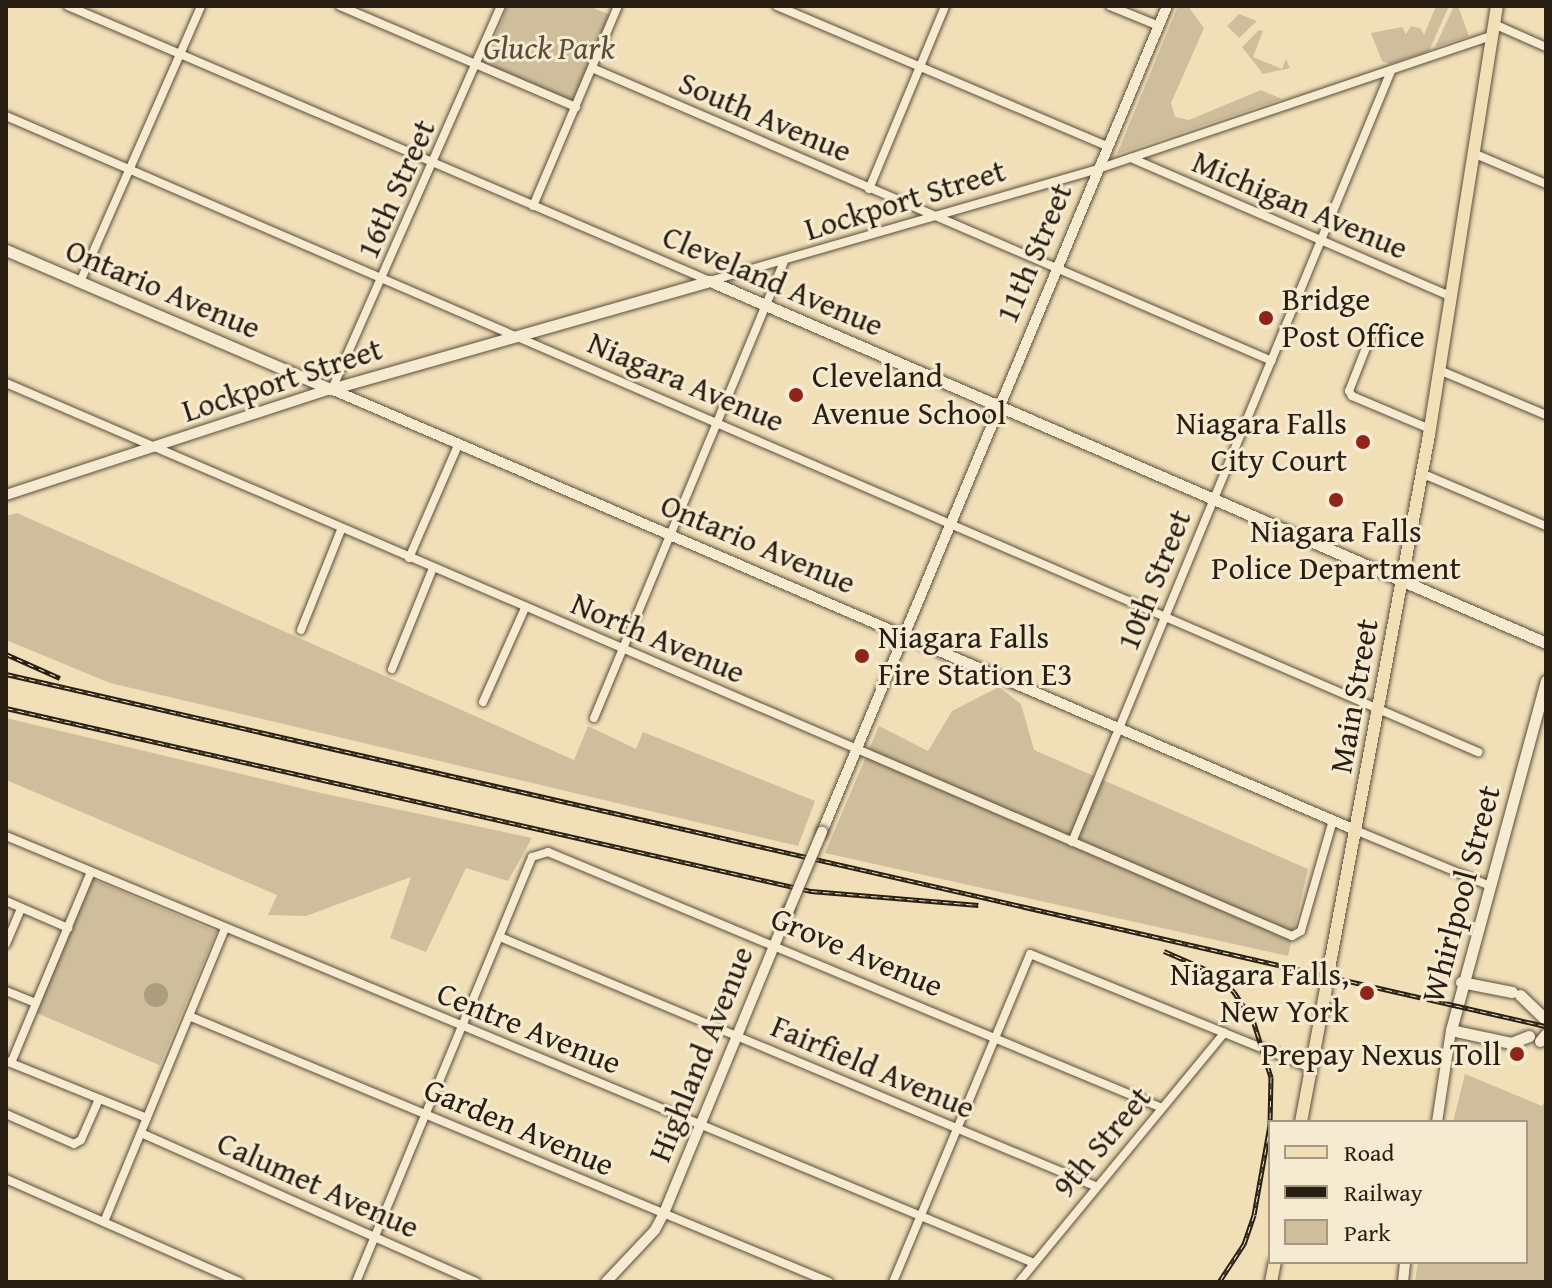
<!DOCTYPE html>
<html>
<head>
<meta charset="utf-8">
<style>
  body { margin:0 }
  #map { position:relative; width:1552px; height:1288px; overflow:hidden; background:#f1dfb8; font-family:"Gentium Book Plus",serif }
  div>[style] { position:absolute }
  .green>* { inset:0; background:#cfbe9c; transform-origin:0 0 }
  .water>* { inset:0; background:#ad9d7f }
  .round { border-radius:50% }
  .roads { filter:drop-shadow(0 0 2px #5a4e3b) drop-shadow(0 0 2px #5a4e3b) }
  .minor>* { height:8px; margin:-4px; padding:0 4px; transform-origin:4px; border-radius:4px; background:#f6ead1 }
  .tertiary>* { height:10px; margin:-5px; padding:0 5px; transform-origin:5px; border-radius:5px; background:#f6ead1 }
  .secondary>* { height:11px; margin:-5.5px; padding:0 5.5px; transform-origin:5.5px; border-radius:5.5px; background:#f6ead1 }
  .primary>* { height:12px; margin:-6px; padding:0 6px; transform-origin:6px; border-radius:6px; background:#f1dfb8 }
  .rail>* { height:5px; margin-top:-2.5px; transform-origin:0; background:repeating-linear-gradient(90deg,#f6ead1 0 6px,#281e11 0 12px); box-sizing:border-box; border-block:2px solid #281e11 }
  .bridges { filter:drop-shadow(0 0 2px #5a4e3b) drop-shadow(0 0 2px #5a4e3b) }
  .tertiary-bridge>* { height:10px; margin:-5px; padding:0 5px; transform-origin:5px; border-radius:5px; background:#f6ead1 }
  .dots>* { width:22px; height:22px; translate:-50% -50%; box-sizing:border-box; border:4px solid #f6ead1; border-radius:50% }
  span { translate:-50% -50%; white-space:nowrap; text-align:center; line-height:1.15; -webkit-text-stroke:6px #f6ead1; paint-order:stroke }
  .park-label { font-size:32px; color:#5a4e3b; font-style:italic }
  .street-label { font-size:32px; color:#281e11 }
  .poi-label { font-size:32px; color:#281e11 }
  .left { translate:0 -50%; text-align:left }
  .right { translate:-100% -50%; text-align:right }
  .frame { position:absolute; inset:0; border:8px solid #281e11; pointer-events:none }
  .legend { position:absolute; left:1268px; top:1120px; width:260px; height:144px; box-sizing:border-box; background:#f6ead1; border:2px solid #a49884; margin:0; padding:10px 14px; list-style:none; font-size:24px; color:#281e11 }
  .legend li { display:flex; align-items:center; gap:16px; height:40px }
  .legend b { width:40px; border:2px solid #a49884 }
</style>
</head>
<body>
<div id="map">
  <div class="green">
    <i style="clip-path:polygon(508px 6px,589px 6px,610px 15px,572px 104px,483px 65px)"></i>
    <i style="clip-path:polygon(1178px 6px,1188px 6px,1204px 28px,1171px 103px,1175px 117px,1189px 120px,1261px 90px,1282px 99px,1117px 154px)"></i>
    <i style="clip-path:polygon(1436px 6px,1449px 6px,1429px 51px,1390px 64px,1382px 61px,1371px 33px,1402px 27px,1406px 34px,1411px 26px,1420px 28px,1424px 35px)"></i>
    <i style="clip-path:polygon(1454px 6px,1458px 6px,1469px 36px,1435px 47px)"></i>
    <i style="clip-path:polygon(1239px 14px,1257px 21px,1239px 38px,1227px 26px)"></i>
    <i style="clip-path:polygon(1259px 30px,1263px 31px,1253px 57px,1282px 69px,1286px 59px,1290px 68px,1263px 74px,1242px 47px)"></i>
    <i style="clip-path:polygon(17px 513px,574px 760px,588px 726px,636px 749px,643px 732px,815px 801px,798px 846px,110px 683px,6px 640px,6px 516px)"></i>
    <i style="clip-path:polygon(999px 687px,1021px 704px,1034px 750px,1308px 869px,1288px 956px,825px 853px,879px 726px,928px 751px,952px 711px)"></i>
    <i style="clip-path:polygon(6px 718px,321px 793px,532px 838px,508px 881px,466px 868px,426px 952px,390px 938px,411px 877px,306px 916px,268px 915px,277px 895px,6px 780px)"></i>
    <i style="left:92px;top:879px;width:135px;height:145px;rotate:23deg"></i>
    <i style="clip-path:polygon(1465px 1074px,1542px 1106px,1546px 1099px,1546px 1282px,1415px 1282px,1418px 1262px,1526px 1262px,1526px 1122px,1453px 1122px)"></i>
  </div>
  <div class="water">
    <i class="round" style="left:144px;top:983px;width:24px;height:24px"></i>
  </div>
  <div class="roads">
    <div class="minor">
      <i style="left:68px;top:6px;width:698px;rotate:23.19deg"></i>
      <i style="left:710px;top:281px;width:404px;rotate:-16.1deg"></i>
      <i style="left:1098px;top:169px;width:416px;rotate:-18.7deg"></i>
      <i style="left:340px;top:6px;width:257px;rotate:23.2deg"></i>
      <i style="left:777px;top:6px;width:358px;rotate:23deg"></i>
      <i style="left:1110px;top:6px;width:53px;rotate:22.2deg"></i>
      <i style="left:1494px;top:24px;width:57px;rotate:23.9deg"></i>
      <i style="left:592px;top:68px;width:740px;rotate:23.31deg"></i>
      <i style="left:6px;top:116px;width:1604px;rotate:23.37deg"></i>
      <i style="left:1473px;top:153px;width:79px;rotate:23deg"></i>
      <i style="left:1131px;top:158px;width:348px;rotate:23.4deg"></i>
      <i style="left:869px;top:189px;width:198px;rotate:-67.4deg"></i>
      <i style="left:533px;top:206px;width:217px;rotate:-67deg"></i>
      <i style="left:80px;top:282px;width:301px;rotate:-66.3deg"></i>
      <i style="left:1371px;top:335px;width:60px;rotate:111.4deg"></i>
      <i style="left:1349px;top:391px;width:6px;rotate:59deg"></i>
      <i style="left:1352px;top:396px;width:85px;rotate:22.9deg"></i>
      <i style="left:1439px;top:370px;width:116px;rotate:22.8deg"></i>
      <i style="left:6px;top:383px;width:1400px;rotate:23.27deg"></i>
      <i style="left:1292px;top:936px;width:10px;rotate:-29deg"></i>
      <i style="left:1301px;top:931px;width:116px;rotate:-73.9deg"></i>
      <i style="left:332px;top:389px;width:419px;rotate:-66.2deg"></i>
      <i style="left:1421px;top:473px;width:136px;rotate:23deg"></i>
      <i style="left:409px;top:558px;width:125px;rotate:-66.5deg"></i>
      <i style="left:301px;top:630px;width:108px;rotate:-68.2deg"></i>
      <i style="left:392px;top:669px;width:109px;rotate:-67.9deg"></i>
      <i style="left:483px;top:702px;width:103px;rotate:-65.9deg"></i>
      <i style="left:594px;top:718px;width:493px;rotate:-67.4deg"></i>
      <i style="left:1355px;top:830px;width:146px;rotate:22.5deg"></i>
      <i style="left:6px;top:836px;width:1113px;rotate:22.56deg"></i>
      <i style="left:1072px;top:842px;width:834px;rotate:-67.52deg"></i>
      <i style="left:6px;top:901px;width:68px;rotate:23.5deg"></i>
      <i style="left:500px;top:937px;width:645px;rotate:22.71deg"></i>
      <i style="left:6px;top:944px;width:39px;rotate:-67deg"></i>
      <i style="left:6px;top:991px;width:32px;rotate:22deg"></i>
      <i style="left:189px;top:1016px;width:693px;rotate:22.57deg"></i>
      <i style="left:6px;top:1061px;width:152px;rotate:22deg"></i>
      <i style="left:11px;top:1063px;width:207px;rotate:-67.3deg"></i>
      <i style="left:6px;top:1114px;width:74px;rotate:23.8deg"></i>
      <i style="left:74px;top:1144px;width:8px;rotate:-30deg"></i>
      <i style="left:81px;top:1140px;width:45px;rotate:-66.3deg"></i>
      <i style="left:141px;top:1133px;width:367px;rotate:24deg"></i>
      <i style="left:6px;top:1179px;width:255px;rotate:23.8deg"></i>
      <i style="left:104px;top:1222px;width:318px;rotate:-67.6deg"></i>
      <i style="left:356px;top:1282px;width:460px;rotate:-67.5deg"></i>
      <i style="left:532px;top:857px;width:17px;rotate:-17deg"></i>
      <i style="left:548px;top:852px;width:665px;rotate:22.63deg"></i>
      <i style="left:893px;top:1282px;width:355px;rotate:-67.3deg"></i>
      <i style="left:1030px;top:954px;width:303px;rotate:22.1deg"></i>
      <i style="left:1019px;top:1282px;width:323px;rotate:-50.5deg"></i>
    </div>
    <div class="tertiary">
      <i style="left:6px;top:495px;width:342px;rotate:-18.1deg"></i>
      <i style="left:331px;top:389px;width:1115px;rotate:23.3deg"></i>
      <i style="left:822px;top:832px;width:895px;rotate:-67.33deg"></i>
      <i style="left:1437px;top:1122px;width:93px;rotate:-81.3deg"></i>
      <i style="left:606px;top:1282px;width:71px;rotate:-46.7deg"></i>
      <i style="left:655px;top:1230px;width:19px;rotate:-62deg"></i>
      <i style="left:664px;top:1213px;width:328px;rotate:-67.6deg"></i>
      <i style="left:1403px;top:1282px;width:20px;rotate:-84deg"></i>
    </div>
    <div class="secondary">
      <i style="left:6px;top:250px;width:353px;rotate:23.2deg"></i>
      <i style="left:331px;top:389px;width:394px;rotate:-15.9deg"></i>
      <i style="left:710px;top:281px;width:911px;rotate:23.41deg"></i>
      <i style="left:1461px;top:982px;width:52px;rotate:11.1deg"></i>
      <i style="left:1520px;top:995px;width:36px;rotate:44deg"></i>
      <i style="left:1529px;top:1036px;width:19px;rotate:159deg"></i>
      <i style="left:1511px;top:1043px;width:61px;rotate:-167.8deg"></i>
      <i style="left:1451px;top:1030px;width:362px;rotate:-74.8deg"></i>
      <i style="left:1540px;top:1041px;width:9px;rotate:-49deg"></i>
    </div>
    <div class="primary">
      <i style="left:1329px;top:969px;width:543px;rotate:-79.39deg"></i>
      <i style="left:1429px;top:435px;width:434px;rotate:-81deg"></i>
      <i style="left:1301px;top:1122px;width:135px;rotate:-79.4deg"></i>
      <i style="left:1271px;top:1282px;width:20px;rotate:-79deg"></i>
    </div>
  </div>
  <div class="rail">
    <i style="left:6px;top:654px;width:59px;rotate:24deg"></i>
    <i style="left:6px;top:674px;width:1580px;rotate:12.88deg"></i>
    <i style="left:6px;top:708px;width:826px;rotate:12.81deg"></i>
    <i style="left:811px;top:891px;width:168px;rotate:4.8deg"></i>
    <i style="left:1164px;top:951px;width:52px;rotate:23.6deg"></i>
    <i style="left:1212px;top:972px;width:30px;rotate:42deg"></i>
    <i style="left:1234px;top:992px;width:34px;rotate:56deg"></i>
    <i style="left:1253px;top:1020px;width:60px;rotate:72.5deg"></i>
    <i style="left:1271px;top:1077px;width:48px;rotate:91.2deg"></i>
    <i style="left:1270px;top:1125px;width:91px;rotate:100.1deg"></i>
    <i style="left:1254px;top:1215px;width:31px;rotate:109deg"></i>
    <i style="left:1244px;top:1244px;width:45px;rotate:123.3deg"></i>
  </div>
  <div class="bridges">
    <div class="tertiary-bridge">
      <i style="left:789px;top:910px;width:85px;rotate:-67.1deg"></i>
    </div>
  </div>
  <div class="dots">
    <i style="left:1266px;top:318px;background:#8f2418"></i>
    <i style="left:796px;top:395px;background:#8f2418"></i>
    <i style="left:1363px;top:442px;background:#8f2418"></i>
    <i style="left:1336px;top:500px;background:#8f2418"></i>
    <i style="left:862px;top:656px;background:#8f2418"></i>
    <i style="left:1367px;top:993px;background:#8f2418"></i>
    <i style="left:1517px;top:1054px;background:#8f2418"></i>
  </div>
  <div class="park-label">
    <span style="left:549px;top:48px">Gluck Park</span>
  </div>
  <div class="street-label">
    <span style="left:765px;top:117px;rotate:23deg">South Avenue</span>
    <span style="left:396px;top:189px;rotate:-66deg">16th Street</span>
    <span style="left:905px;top:200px;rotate:-17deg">Lockport Street</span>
    <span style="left:1300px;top:205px;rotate:23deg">Michigan Avenue</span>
    <span style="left:1034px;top:253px;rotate:-67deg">11th Street</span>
    <span style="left:773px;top:281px;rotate:23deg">Cleveland Avenue</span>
    <span style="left:163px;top:289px;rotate:23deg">Ontario Avenue</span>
    <span style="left:282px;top:380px;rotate:-18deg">Lockport Street</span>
    <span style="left:686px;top:382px;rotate:23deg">Niagara Avenue</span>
    <span style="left:758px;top:544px;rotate:23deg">Ontario Avenue</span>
    <span style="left:1154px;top:580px;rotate:-68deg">10th Street</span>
    <span style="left:658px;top:638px;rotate:23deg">North Avenue</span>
    <span style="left:1354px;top:696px;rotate:-80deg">Main Street</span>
    <span style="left:1461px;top:894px;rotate:-75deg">Whirlpool Street</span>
    <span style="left:857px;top:952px;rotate:23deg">Grove Avenue</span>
    <span style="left:529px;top:1028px;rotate:22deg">Centre Avenue</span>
    <span style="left:701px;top:1054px;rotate:-68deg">Highland Avenue</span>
    <span style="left:873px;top:1067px;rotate:23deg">Fairfield Avenue</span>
    <span style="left:519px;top:1127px;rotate:23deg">Garden Avenue</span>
    <span style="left:1102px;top:1142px;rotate:-50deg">9th Street</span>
    <span style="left:318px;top:1185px;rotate:24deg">Calumet Avenue</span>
  </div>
  <div class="poi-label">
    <span class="left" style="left:1282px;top:318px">Bridge<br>Post Office</span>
    <span class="left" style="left:812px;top:395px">Cleveland<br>Avenue School</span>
    <span class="right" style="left:1347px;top:442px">Niagara Falls<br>City Court</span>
    <span style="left:1336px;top:550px">Niagara Falls<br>Police Department</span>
    <span class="left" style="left:878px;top:656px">Niagara Falls<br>Fire Station E3</span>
    <span class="right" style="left:1349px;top:993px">Niagara Falls,<br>New York</span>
    <span class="right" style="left:1501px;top:1054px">Prepay Nexus Toll</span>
  </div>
  <div class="frame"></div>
  <ul class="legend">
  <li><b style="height:10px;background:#f1dfb8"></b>Road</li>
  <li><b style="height:10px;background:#281e11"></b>Railway</li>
  <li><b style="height:22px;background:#cfbe9c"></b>Park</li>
  </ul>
</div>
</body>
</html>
